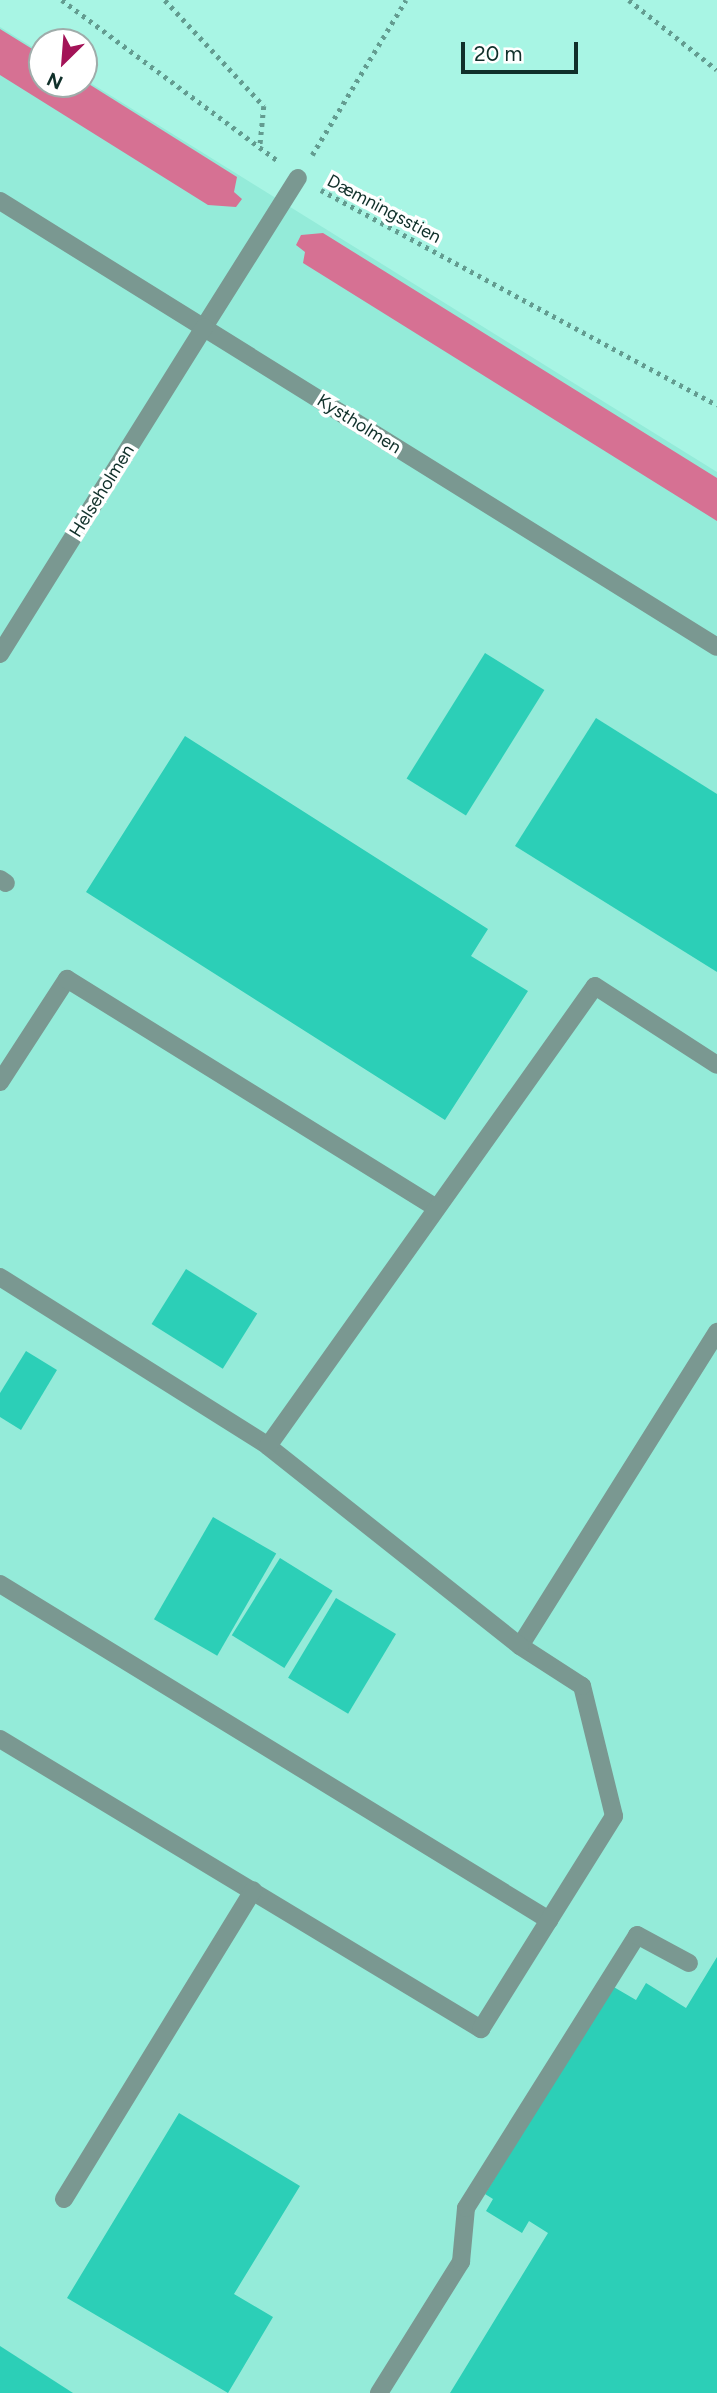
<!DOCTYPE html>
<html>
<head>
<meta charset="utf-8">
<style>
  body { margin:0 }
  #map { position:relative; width:717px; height:2393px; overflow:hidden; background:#a8f5e4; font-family:Figtree,sans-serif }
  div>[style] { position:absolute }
  .built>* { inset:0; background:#94ebd9 }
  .water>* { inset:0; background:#d67193 }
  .building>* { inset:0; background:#2ccfb7; transform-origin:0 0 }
  .path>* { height:4.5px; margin-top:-2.25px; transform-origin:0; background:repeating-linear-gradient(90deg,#639c90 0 3.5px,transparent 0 8.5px) }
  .service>* { height:18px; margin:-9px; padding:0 9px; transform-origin:9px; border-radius:9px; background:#7a9891 }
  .minor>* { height:18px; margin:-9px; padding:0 9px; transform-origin:9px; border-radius:9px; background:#7a9891 }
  span { translate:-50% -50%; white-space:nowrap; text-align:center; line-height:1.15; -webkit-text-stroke:7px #fff; paint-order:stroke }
  .street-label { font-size:18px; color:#10302a }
  .north { position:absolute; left:28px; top:28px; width:70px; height:70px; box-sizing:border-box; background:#fff; border:2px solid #9facaa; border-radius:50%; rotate:205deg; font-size:19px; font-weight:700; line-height:28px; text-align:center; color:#10302a }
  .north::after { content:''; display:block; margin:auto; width:24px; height:32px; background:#a31357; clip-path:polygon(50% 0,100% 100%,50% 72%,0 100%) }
  .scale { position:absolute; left:461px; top:42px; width:117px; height:32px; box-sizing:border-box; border:4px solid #10302a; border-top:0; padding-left:9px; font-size:21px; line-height:24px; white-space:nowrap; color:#10302a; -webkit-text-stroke:5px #fff; paint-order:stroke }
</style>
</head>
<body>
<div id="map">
  <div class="built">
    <i style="clip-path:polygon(0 27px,42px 53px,42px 84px,84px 79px,717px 472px,717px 2393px,0 2393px)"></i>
  </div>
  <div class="water">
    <i style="clip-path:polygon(0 29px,42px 55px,42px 84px,84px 81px,237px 177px,234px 192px,242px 199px,236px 207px,208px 205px,0 75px)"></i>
    <i style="clip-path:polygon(323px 233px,717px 478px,717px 521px,303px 263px,305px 252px,296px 245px,301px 235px)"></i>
  </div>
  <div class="building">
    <i style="left:485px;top:653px;width:70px;height:148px;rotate:32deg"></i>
    <i style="clip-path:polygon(596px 718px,717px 794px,717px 972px,515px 846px)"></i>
    <i style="clip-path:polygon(185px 736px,488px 929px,471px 956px,528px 991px,445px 1120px,86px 892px)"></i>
    <i style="left:186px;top:1269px;width:84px;height:65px;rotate:32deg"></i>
    <i style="clip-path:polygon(26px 1351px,57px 1370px,21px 1430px,0 1417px,0 1393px)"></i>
    <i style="left:213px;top:1517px;width:73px;height:118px;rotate:30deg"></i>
    <i style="left:280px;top:1558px;width:62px;height:91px;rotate:32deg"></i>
    <i style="left:336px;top:1598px;width:70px;height:93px;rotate:31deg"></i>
    <i style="clip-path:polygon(717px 1957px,717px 2393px,450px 2393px,548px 2233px,529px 2221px,522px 2233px,486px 2211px,493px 2199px,485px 2194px,612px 1986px,636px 2000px,646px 1983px,686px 2008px)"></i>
    <i style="clip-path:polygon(179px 2113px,300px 2186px,234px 2294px,273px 2317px,228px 2393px,67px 2298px)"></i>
    <i style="clip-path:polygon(0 2346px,73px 2393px,0 2393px)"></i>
  </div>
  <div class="path">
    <i style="left:62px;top:0;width:268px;rotate:36.7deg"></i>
    <i style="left:165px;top:0;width:145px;rotate:47deg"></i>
    <i style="left:264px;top:106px;width:41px;rotate:95.6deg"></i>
    <i style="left:629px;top:0;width:112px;rotate:38.5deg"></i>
    <i style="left:312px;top:155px;width:181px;rotate:-58.8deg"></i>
    <i style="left:321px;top:190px;width:451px;rotate:28.5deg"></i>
  </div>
  <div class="service">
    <i style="left:204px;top:327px;width:176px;rotate:-57.8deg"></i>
    <i style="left:0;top:879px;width:7px;rotate:34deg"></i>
    <i style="left:0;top:1082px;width:123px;rotate:-57deg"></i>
    <i style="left:67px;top:979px;width:433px;rotate:31.8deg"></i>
    <i style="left:0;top:1277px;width:317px;rotate:32.2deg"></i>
    <i style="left:0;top:1584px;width:644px;rotate:31.47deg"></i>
    <i style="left:520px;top:1646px;width:371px;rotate:-57.9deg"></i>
    <i style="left:0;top:1739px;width:562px;rotate:31.09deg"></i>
    <i style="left:481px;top:2029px;width:251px;rotate:-58deg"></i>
    <i style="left:614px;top:1816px;width:134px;rotate:-103.8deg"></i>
    <i style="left:582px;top:1686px;width:74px;rotate:-147.2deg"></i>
    <i style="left:520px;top:1646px;width:322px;rotate:-141.6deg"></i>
    <i style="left:268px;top:1446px;width:564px;rotate:-54.59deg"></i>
    <i style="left:595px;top:986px;width:145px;rotate:32.9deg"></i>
    <i style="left:64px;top:2199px;width:362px;rotate:-58.5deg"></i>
    <i style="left:379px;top:2393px;width:155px;rotate:-58deg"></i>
    <i style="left:461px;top:2262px;width:54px;rotate:-84.7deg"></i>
    <i style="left:466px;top:2208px;width:322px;rotate:-57.9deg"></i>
    <i style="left:637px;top:1935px;width:59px;rotate:28.3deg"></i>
  </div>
  <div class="minor">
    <i style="left:0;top:201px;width:844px;rotate:31.88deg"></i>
    <i style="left:0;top:654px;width:385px;rotate:-58deg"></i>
  </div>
  <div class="street-label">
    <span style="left:384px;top:209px;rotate:28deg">Dæmningsstien</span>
    <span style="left:359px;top:424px;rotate:32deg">Kystholmen</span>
    <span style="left:102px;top:491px;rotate:-58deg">Helseholmen</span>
  </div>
  <div class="north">N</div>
  <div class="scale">20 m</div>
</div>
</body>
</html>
